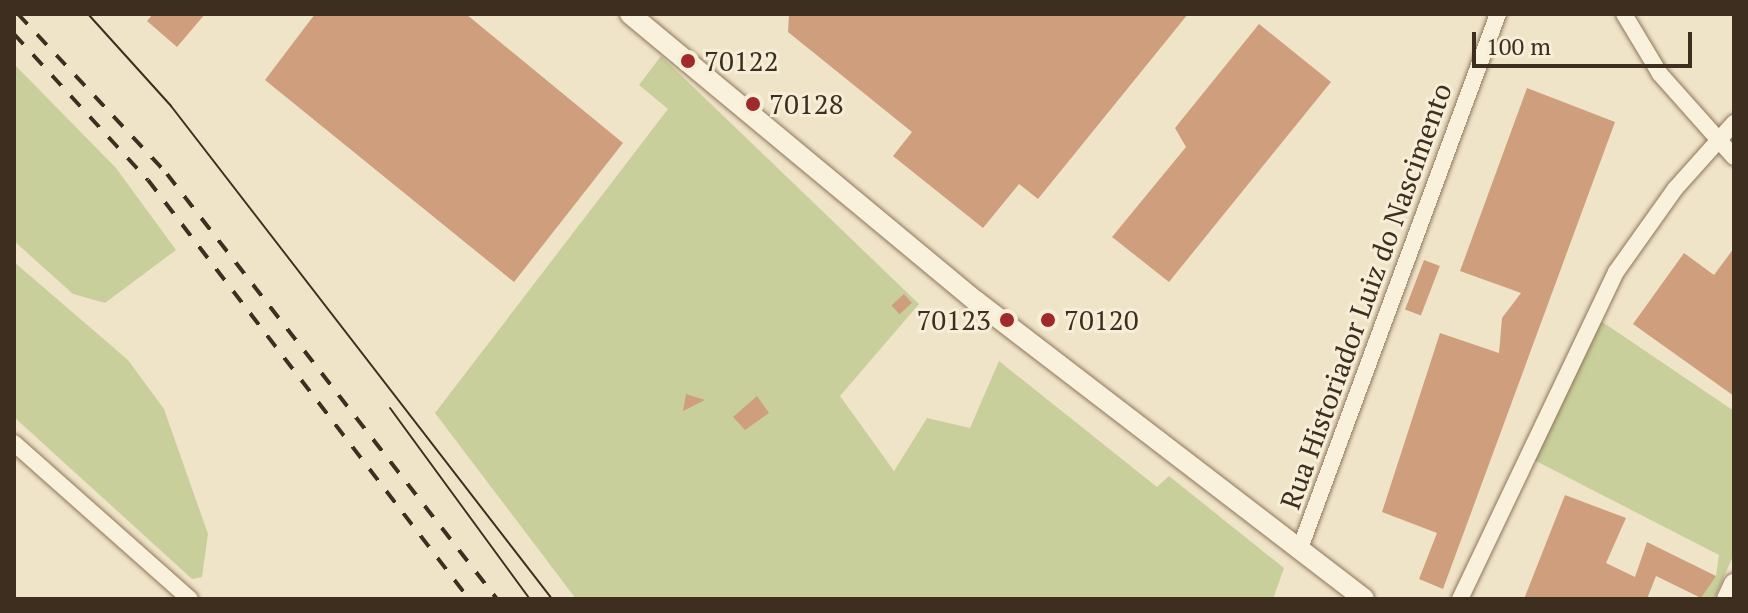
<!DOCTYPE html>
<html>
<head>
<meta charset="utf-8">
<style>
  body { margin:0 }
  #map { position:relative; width:1748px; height:613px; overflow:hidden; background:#f0e4c8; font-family:"PT Serif",serif }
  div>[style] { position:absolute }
  .green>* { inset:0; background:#c9cf9b }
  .building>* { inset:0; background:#cf9f7d; transform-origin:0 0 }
  .roads { filter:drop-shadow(0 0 2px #8d765c) drop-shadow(0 0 2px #8d765c) }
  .minor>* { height:16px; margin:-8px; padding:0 8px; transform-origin:8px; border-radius:8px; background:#faf1dc }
  .tertiary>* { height:20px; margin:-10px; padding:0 10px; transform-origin:10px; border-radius:10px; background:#faf1dc }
  .tram>* { height:2px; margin:-1px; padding:0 1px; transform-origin:1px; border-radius:1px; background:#3d2e20 }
  .rail>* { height:4px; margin-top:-2px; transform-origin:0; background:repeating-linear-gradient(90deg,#3d2e20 0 14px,transparent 0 28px) }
  .dots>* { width:22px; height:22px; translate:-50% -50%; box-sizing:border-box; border:4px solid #f7eed8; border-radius:50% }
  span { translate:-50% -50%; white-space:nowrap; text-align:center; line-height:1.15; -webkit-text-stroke:6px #f7eed8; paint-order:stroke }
  .poi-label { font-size:28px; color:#3d2e20 }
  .left { translate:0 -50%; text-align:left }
  .right { translate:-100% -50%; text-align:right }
  .street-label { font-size:28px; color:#3d2e20 }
  .frame { position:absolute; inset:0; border:16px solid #3d2e20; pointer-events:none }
  .scale { position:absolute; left:1472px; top:32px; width:220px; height:36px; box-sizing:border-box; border:4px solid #3d2e20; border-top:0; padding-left:10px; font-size:24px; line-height:28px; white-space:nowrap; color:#3d2e20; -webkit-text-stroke:6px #f7eed8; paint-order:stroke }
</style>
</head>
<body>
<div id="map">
  <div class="green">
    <i style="clip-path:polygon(661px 56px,919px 304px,840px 396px,894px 471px,927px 418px,970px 428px,999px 361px,1157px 487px,1169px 476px,1284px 568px,1273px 599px,576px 599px,435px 413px,668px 109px,639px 85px)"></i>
    <i style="clip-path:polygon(14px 64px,116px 168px,176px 250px,105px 303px,73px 294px,14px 241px)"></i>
    <i style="clip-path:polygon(14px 262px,128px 360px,164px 409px,208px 534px,202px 577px,192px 579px,14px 417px)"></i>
    <i style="clip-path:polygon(1601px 321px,1734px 411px,1734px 554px,1714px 599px,1696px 599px,1716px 576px,1719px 555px,1534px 460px)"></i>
  </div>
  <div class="building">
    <i style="clip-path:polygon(153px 14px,205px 14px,177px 47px,147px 21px)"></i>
    <i style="clip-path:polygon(315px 14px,466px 14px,623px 143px,514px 282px,265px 80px)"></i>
    <i style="clip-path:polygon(789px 14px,1188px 14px,1038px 199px,1019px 184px,983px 228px,893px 156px,912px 132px,788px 32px)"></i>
    <i style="clip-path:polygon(1259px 24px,1331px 82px,1169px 282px,1112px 237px,1186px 147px,1175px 128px)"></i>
    <i style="clip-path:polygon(1527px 88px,1615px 122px,1443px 589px,1419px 579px,1437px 533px,1382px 512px,1440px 333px,1499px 353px,1502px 318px,1521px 293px,1460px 271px)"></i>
    <i style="clip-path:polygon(1734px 248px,1734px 396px,1633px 324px,1684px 253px,1714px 275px)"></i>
    <i style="left:1424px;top:260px;width:17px;height:53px;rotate:21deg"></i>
    <i style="left:904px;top:294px;width:12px;height:17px;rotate:48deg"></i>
    <i style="clip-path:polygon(686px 394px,705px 400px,683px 411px)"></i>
    <i style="clip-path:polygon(757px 396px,769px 413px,745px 430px,733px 417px)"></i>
    <i style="clip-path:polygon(1565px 495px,1626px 518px,1606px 563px,1635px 577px,1647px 542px,1716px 576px,1701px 598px,1656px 576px,1647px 599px,1524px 599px)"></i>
  </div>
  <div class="roads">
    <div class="minor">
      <i style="left:1624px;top:14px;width:70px;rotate:59deg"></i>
      <i style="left:1660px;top:74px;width:111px;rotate:48.3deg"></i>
      <i style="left:14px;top:443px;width:235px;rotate:41.6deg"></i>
      <i style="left:1299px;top:551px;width:573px;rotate:-69.67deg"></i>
      <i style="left:1460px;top:599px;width:362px;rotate:-64.5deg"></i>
      <i style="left:1616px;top:272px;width:102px;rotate:-54.6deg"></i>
      <i style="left:1675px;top:189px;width:89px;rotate:-48.2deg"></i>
    </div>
    <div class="tertiary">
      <i style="left:630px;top:14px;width:450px;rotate:39.7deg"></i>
      <i style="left:976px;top:301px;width:489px;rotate:37.5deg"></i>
      <i style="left:1727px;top:599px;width:17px;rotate:-65deg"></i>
    </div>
  </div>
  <div class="tram">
    <i style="left:88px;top:14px;width:124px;rotate:47.9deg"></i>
    <i style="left:171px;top:106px;width:623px;rotate:52.3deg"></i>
    <i style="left:390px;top:408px;width:237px;rotate:53.8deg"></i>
  </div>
  <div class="rail">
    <i style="left:18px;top:14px;width:219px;rotate:47deg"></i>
    <i style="left:167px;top:174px;width:538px;rotate:52.17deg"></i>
    <i style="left:14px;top:34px;width:198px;rotate:47.5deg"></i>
    <i style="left:148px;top:180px;width:528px;rotate:52.54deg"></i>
  </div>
  <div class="dots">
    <i style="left:688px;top:61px;background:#9e2a2b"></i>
    <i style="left:753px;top:104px;background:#9e2a2b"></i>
    <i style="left:1007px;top:320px;background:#9e2a2b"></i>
    <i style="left:1048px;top:320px;background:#9e2a2b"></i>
  </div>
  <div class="poi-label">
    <span class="left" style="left:704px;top:61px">70122</span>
    <span class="left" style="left:769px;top:104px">70128</span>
    <span class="right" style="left:991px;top:320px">70123</span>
    <span class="left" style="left:1064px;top:320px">70120</span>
  </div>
  <div class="street-label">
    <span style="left:1366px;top:296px;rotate:-70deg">Rua Historiador Luiz do Nascimento</span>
  </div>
  <div class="frame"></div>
  <div class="scale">100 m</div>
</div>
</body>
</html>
